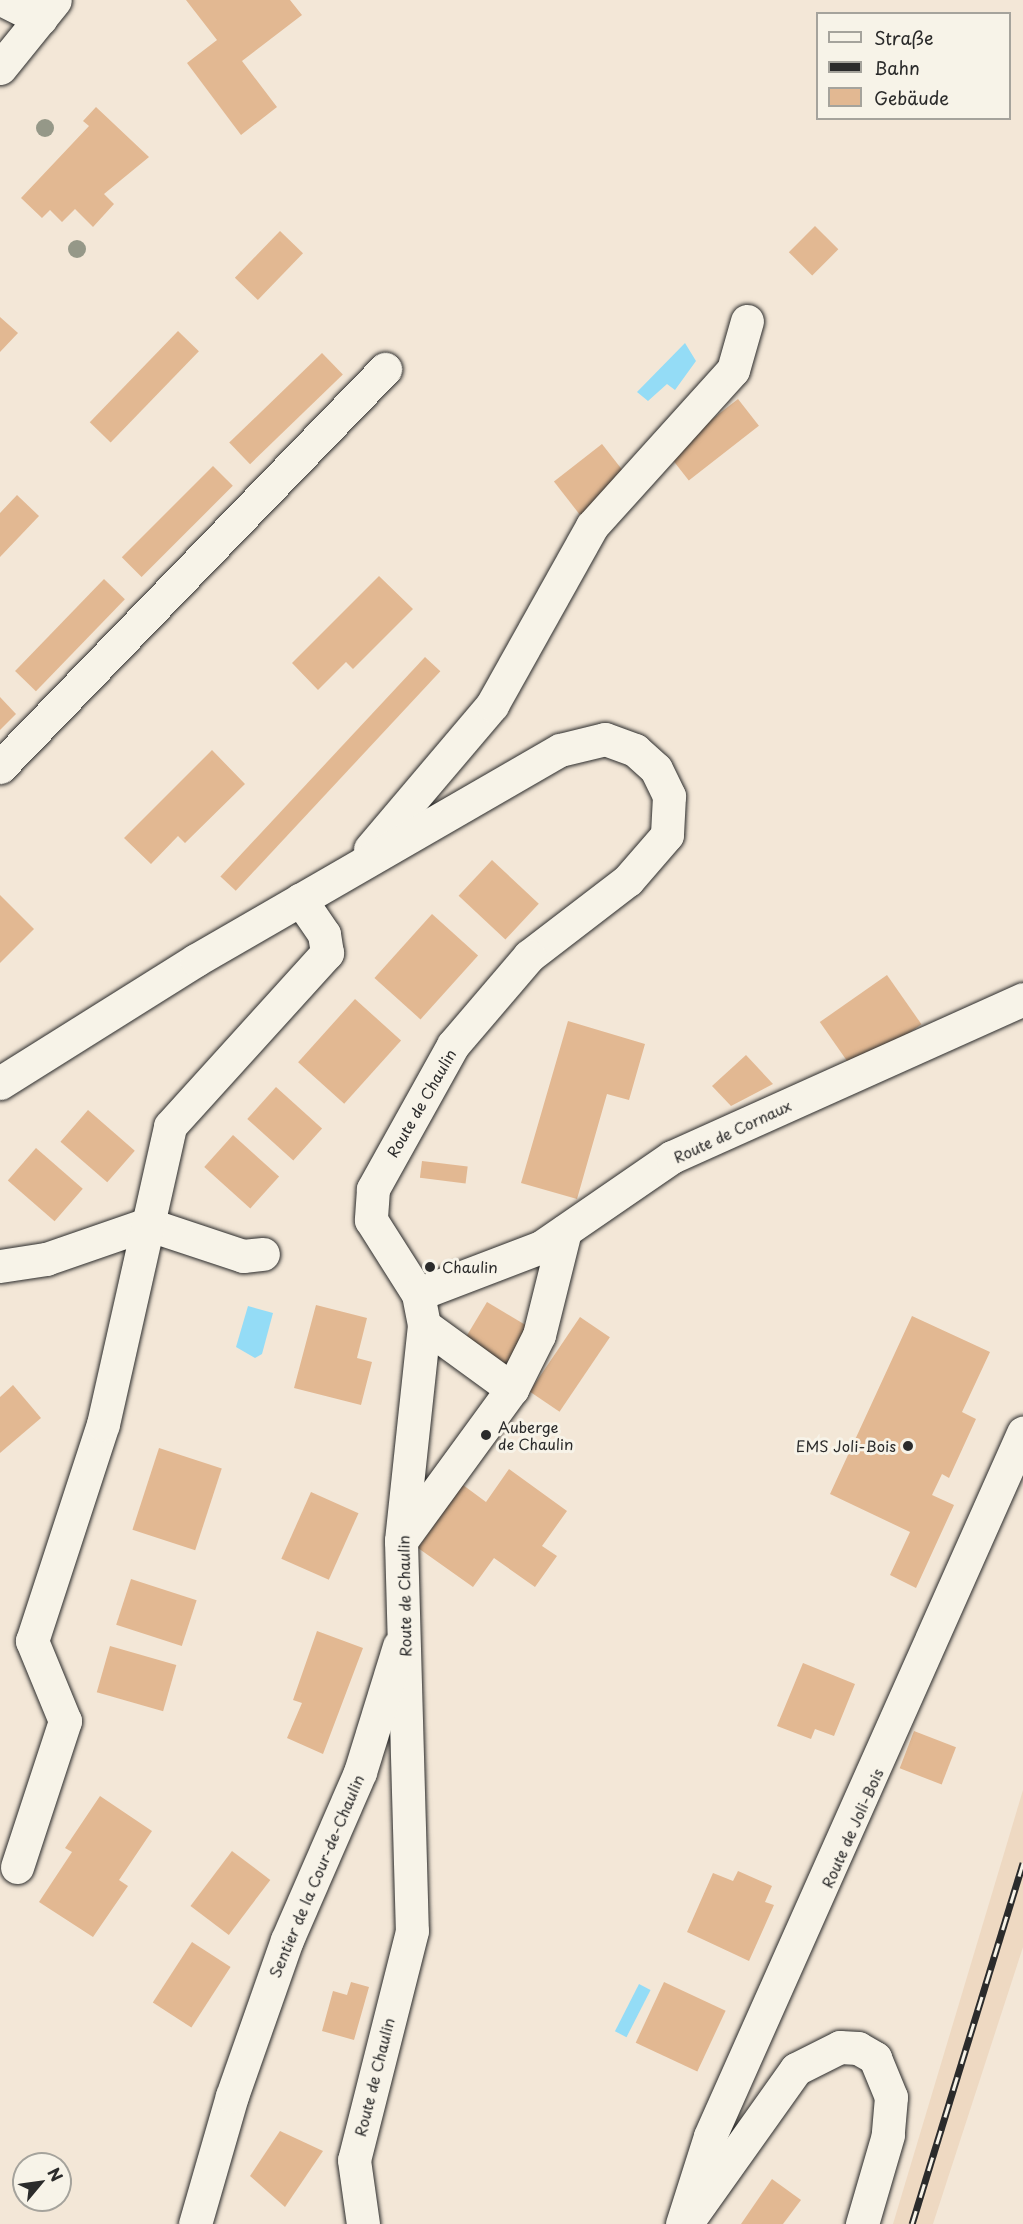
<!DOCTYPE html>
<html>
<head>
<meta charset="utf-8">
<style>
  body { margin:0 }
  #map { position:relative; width:1023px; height:2224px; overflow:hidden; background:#f3e7d7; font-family:"Playpen Sans",sans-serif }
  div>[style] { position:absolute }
  .built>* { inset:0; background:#eed9c2 }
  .water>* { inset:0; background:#94dcf6; transform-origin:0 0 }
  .building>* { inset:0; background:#e2b892; transform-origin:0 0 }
  .roads { filter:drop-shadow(0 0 2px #2b2b2b) drop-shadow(0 0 2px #2b2b2b) }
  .minor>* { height:33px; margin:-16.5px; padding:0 16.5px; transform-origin:16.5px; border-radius:16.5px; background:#f7f3e8 }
  .rail>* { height:7px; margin-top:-3.5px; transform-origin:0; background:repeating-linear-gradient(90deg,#f7f3e8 0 14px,#2b2b2b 0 28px); box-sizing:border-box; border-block:2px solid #2b2b2b }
  .trees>* { width:18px; height:18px; margin:-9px; border-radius:50%; background:#959888 }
  .dots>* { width:16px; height:16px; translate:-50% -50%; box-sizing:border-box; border:3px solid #f7f3e8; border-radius:50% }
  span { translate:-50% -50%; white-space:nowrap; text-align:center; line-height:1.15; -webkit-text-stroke:6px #f7f3e8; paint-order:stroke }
  .street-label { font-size:15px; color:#2b2b2b }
  .poi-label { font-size:15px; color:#2b2b2b }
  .left { translate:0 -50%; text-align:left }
  .right { translate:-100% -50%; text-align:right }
  .legend { position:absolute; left:816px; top:12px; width:195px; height:108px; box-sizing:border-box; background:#f7f3e8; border:2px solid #a5a39c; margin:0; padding:8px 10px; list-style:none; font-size:18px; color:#2b2b2b }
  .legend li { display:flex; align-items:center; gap:12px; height:30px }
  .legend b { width:30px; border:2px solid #a5a39c }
  .north { position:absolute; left:12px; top:2152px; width:60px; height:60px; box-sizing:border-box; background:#f7f3e8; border:2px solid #a5a39c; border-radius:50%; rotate:61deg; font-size:16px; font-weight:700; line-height:24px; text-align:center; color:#2b2b2b }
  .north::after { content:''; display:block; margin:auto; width:21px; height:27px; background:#2b2b2b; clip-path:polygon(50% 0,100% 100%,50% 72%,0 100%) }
</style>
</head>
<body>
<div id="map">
  <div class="built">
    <i style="clip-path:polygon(1023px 1790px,1023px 1947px,933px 2224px,893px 2224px)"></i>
  </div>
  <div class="water">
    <i style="clip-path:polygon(685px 343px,696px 361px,675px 390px,667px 384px,648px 401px,637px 392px)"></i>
    <i style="clip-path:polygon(248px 1306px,273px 1313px,262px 1354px,255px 1358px,236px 1347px)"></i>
    <i style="left:639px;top:1984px;width:13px;height:53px;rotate:27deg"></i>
  </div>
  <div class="building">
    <i style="clip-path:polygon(186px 0,290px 0,302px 15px,242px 61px,277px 107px,241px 135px,187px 63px,217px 40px)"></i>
    <i style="clip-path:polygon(96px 107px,149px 157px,104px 194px,114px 204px,93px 227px,75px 209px,62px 222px,50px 210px,42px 218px,21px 198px,89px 126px,83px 121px)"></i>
    <i style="left:815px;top:226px;width:33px;height:37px;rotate:45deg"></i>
    <i style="left:280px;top:231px;width:32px;height:65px;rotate:44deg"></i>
    <i style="clip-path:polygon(0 317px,18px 333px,0 352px)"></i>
    <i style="left:178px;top:331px;width:29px;height:127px;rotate:44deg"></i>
    <i style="left:322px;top:353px;width:30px;height:129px;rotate:46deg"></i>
    <i style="left:738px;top:399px;width:34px;height:89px;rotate:52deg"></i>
    <i style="left:602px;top:444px;width:48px;height:61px;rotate:52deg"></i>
    <i style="left:213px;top:466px;width:28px;height:129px;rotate:45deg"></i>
    <i style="clip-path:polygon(17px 495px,39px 516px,0 557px,0 513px)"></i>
    <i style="clip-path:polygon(379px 576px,413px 609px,353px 669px,346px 662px,318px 690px,292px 663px)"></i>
    <i style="left:104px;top:579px;width:29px;height:128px;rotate:44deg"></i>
    <i style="left:425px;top:657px;width:21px;height:300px;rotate:43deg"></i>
    <i style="clip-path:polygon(0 697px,16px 714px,0 730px)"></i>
    <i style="clip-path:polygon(212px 750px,245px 784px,185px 843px,178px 836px,151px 864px,124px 838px)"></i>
    <i style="left:492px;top:860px;width:64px;height:49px;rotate:43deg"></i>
    <i style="clip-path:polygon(0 895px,34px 929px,0 963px)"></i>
    <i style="left:432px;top:914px;width:62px;height:86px;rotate:42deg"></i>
    <i style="left:887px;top:975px;width:60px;height:82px;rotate:55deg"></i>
    <i style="left:355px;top:999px;width:62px;height:85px;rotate:42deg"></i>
    <i style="clip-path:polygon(568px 1021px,645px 1044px,629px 1100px,607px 1094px,577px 1199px,521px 1183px)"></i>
    <i style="clip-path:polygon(746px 1055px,773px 1084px,731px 1106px,712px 1086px)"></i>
    <i style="left:276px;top:1087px;width:62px;height:43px;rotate:42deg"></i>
    <i style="left:88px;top:1110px;width:62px;height:42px;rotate:41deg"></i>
    <i style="left:233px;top:1135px;width:62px;height:43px;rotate:42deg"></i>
    <i style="left:36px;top:1148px;width:62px;height:43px;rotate:41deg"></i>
    <i style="left:422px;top:1161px;width:46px;height:17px;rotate:7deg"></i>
    <i style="left:487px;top:1302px;width:56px;height:51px;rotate:31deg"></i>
    <i style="clip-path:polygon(316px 1305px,367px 1318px,357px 1358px,372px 1362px,361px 1405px,294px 1388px)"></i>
    <i style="clip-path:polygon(912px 1316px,990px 1352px,962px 1412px,976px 1419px,949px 1478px,942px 1474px,932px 1495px,954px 1505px,916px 1588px,890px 1575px,910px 1532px,830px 1494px)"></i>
    <i style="left:580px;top:1317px;width:36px;height:90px;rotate:34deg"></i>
    <i style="clip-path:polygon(13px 1385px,41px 1418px,0 1453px,0 1397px)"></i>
    <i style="left:159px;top:1448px;width:66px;height:86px;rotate:18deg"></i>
    <i style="clip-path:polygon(509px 1469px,567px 1511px,542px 1546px,557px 1556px,535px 1587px,494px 1558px,473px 1587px,418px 1548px,463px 1485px,486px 1502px)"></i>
    <i style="left:311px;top:1492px;width:52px;height:73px;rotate:24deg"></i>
    <i style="left:131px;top:1579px;width:69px;height:48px;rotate:18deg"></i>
    <i style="clip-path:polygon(317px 1631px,363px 1648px,323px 1754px,287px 1738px,302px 1703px,293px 1700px)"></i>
    <i style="left:110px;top:1646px;width:69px;height:48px;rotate:16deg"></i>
    <i style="clip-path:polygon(803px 1663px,855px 1684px,834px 1736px,815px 1729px,811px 1739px,777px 1726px)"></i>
    <i style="left:914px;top:1731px;width:45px;height:40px;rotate:21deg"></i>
    <i style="clip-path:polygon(100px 1796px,152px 1831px,119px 1880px,128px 1886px,93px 1937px,39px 1902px,72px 1852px,65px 1848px)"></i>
    <i style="left:232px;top:1851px;width:48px;height:69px;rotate:37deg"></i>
    <i style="clip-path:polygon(738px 1871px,772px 1886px,765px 1902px,774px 1905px,749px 1961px,687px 1932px,713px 1873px,733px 1881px)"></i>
    <i style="left:192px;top:1942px;width:46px;height:72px;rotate:33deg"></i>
    <i style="clip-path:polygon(351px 1982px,369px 1987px,354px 2040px,322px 2031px,333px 1991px,347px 1995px)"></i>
    <i style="left:664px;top:1982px;width:68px;height:67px;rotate:25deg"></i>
    <i style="clip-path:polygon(280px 2131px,323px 2151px,285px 2207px,250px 2176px)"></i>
    <i style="clip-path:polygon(772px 2179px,801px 2200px,783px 2224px,741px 2224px)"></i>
  </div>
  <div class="roads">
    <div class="minor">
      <i style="left:3px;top:0;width:42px;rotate:26.6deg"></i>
      <i style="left:0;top:68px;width:87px;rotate:-51deg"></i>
      <i style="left:0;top:767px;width:554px;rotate:-45.95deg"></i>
      <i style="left:370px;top:849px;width:189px;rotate:-49.7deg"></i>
      <i style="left:492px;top:705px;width:205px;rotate:-60.8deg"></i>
      <i style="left:592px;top:526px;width:210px;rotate:-47.9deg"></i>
      <i style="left:733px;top:370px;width:51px;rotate:-74.1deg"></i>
      <i style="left:0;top:1083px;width:231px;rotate:-32.1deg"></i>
      <i style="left:196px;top:960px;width:420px;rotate:-30deg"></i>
      <i style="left:560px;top:750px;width:46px;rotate:-13.7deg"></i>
      <i style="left:605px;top:739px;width:32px;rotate:20deg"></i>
      <i style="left:635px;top:750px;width:28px;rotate:42deg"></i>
      <i style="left:656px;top:769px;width:30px;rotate:64deg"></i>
      <i style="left:669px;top:796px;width:39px;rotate:93deg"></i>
      <i style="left:667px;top:835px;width:60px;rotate:130.9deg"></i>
      <i style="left:628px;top:880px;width:125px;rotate:142.5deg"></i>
      <i style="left:529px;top:956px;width:117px;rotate:130.5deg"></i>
      <i style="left:453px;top:1045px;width:165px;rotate:119.1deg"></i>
      <i style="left:373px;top:1189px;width:31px;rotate:94deg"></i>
      <i style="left:371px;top:1220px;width:88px;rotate:57.6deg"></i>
      <i style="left:418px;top:1294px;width:32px;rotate:79deg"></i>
      <i style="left:424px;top:1325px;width:217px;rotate:96.1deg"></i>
      <i style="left:401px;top:1541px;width:390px;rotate:88.4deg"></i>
      <i style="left:412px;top:1931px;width:236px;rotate:104.2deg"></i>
      <i style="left:354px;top:2160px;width:65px;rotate:82deg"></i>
      <i style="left:0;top:1266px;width:47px;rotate:-8.7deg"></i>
      <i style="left:46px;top:1259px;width:107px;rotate:-19.1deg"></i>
      <i style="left:147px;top:1224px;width:101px;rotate:18.4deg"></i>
      <i style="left:243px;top:1256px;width:20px;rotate:-6deg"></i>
      <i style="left:418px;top:1294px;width:132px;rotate:-20.9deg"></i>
      <i style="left:541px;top:1247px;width:159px;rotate:-34.5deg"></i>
      <i style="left:672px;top:1157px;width:385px;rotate:-24.2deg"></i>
      <i style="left:424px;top:1325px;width:109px;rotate:36deg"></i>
      <i style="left:401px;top:1541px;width:188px;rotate:-53.9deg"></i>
      <i style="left:512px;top:1389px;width:60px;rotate:-63.4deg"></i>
      <i style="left:539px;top:1335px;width:107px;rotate:-76deg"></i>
      <i style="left:17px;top:1867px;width:154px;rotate:-71.8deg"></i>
      <i style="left:65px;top:1721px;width:87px;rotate:-112.4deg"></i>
      <i style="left:32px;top:1641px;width:228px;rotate:-71.9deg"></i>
      <i style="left:103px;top:1424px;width:305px;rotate:-77.3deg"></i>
      <i style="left:170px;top:1126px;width:234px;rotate:-47.8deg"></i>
      <i style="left:327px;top:953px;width:19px;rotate:-99deg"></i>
      <i style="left:324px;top:934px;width:42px;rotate:-124.4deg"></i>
      <i style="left:693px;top:2214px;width:178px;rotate:-54.6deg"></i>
      <i style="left:796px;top:2069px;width:49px;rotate:-26.6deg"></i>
      <i style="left:840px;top:2047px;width:18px;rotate:3deg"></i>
      <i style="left:858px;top:2048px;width:20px;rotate:30deg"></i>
      <i style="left:875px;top:2058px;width:42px;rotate:67.7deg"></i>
      <i style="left:891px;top:2097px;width:38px;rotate:95deg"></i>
      <i style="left:888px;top:2135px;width:93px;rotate:106.3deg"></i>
      <i style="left:195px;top:2224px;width:133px;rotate:-73.9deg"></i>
      <i style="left:232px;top:2096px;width:165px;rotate:-70.6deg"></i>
      <i style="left:287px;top:1940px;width:183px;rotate:-66.5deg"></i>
      <i style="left:360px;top:1772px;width:132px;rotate:-72.8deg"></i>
      <i style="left:682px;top:2224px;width:92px;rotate:-72.3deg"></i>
      <i style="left:710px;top:2136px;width:770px;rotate:-66deg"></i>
    </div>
  </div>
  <div class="rail">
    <i style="left:912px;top:2224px;width:378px;rotate:-72.9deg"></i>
  </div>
  <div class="trees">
    <i style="left:45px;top:128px"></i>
    <i style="left:77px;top:249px"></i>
  </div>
  <div class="dots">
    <i style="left:430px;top:1267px;background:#2b2b2b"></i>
    <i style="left:486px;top:1435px;background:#2b2b2b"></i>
    <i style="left:908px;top:1446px;background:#2b2b2b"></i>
  </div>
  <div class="street-label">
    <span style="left:421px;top:1103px;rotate:-60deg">Route de Chaulin</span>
    <span style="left:732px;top:1131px;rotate:-25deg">Route de Cornaux</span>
    <span style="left:404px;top:1596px;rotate:-91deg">Route de Chaulin</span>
    <span style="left:852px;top:1828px;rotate:-66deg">Route de Joli-Bois</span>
    <span style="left:316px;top:1876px;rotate:-67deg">Sentier de la Cour-de-Chaulin</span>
    <span style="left:374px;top:2077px;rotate:-76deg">Route de Chaulin</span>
  </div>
  <div class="poi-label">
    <span class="left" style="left:442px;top:1267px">Chaulin</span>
    <span class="left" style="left:498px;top:1435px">Auberge<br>de Chaulin</span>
    <span class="right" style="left:896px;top:1446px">EMS Joli-Bois</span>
  </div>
  <ul class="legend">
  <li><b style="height:8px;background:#f7f3e8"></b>Straße</li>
  <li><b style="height:8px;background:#2b2b2b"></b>Bahn</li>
  <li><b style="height:16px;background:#e2b892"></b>Gebäude</li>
  </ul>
  <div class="north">N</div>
</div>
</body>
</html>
